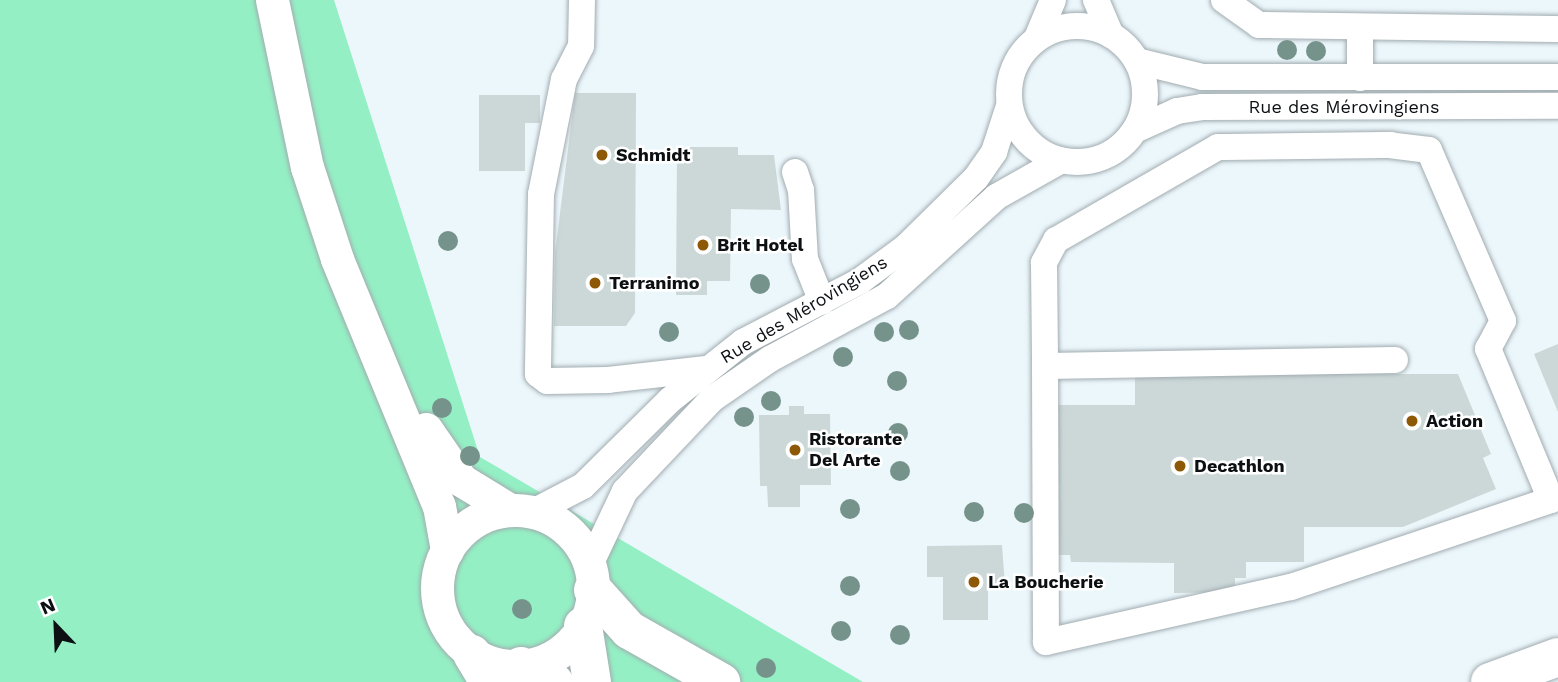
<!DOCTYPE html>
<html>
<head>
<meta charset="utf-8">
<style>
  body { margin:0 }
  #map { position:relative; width:1558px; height:682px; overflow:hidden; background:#ecf7fc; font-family:"Work Sans",sans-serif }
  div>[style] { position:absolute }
  .green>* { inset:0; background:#94f0c4 }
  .building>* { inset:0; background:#ccd8d8 }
  .roads { filter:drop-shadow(0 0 2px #a1acb0) drop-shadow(0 0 2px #a1acb0) }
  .minor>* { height:26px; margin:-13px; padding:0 13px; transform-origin:13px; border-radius:13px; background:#fff }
  .minor>.ring { margin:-13px; padding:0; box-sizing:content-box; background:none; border:26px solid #fff; border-radius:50% }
  .major>* { height:33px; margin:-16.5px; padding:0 16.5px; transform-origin:16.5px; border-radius:16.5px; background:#fff }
  .major>.ring { margin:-16.5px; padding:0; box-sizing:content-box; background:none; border:33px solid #fff; border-radius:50% }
  .highway>* { height:38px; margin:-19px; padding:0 19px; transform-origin:19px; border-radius:19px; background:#fff }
  .trees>* { width:20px; height:20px; margin:-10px; border-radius:50%; background:#75938b }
  .dots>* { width:19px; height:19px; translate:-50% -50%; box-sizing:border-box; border:4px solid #fff; border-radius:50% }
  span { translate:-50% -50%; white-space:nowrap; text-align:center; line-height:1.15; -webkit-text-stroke:5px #fff; paint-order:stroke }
  .street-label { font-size:18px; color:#0d1012 }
  .poi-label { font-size:18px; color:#0d1012; font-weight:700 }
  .left { translate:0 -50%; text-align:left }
  .north { position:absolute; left:21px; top:591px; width:70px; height:70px; -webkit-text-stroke:5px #fff; paint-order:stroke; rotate:337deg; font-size:19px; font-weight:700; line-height:28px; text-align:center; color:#0d1012 }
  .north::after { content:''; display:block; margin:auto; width:24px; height:32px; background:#0d1012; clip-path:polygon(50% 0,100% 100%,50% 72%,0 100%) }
</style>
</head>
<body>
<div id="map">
  <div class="green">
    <i style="clip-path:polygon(0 0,334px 0,480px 457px,863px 682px,0 682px)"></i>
  </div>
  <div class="building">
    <i style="clip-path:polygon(575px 93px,636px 93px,635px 313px,626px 326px,554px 326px,555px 253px)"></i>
    <i style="clip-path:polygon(479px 95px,540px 95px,540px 123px,525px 123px,525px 171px,479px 171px)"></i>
    <i style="clip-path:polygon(677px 147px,738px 147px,738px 155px,774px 155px,781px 210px,731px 209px,730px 281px,707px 281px,707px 295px,676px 295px)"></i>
    <i style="clip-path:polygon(1558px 344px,1558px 412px,1534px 354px)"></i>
    <i style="clip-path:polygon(1135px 374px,1458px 374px,1491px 454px,1483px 458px,1496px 489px,1403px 527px,1304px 527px,1304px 562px,1246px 562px,1246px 578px,1235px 578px,1235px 592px,1174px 593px,1174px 563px,1071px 562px,1070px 555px,1055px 555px,1055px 405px,1135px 405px)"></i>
    <i style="clip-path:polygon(789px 406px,804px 406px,804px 414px,830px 414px,831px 485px,800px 485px,800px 507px,768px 507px,767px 486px,760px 486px,759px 415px,789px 415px)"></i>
    <i style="clip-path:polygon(1002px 545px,1005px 586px,988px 588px,988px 620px,943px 620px,943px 577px,927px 577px,927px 546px)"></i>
  </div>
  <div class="roads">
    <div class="minor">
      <i style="left:582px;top:0;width:46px;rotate:91.2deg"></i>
      <i style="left:581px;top:46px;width:37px;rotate:117deg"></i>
      <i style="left:564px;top:79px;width:117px;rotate:101.3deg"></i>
      <i style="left:541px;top:194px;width:180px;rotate:91deg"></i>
      <i style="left:538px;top:374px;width:11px;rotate:38deg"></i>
      <i style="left:547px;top:381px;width:61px;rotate:-0.9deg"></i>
      <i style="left:608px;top:380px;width:99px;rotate:-6.4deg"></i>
      <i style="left:1096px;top:0;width:38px;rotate:67deg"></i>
      <i style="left:1224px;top:0;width:43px;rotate:35.5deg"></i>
      <i style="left:1259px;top:25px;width:299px;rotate:0.8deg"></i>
      <i class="ring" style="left:1009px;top:26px;width:110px;height:110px"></i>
      <i style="left:1037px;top:38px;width:41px;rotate:-67.2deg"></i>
      <i style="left:1137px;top:61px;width:67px;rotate:13.8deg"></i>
      <i style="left:1202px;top:77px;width:356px"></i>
      <i style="left:1360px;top:78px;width:48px;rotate:-90deg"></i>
      <i style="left:1135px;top:130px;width:46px;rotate:-24.3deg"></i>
      <i style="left:1177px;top:111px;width:25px;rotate:-9deg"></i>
      <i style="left:1202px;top:107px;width:356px;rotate:-0.2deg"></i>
      <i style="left:795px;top:172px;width:19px;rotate:72deg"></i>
      <i style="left:801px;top:190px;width:69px;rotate:86.7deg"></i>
      <i style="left:805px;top:259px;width:46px;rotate:68.4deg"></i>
      <i style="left:1045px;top:366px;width:276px;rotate:89.8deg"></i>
      <i style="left:1046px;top:642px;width:251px;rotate:-12.7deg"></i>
      <i style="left:1291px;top:587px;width:274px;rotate:-18.5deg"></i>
      <i style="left:1551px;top:500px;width:164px;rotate:-112.6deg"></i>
      <i style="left:1488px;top:349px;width:32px;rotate:-62deg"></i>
      <i style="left:1503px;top:321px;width:186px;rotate:-113.4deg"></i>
      <i style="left:1429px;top:150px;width:38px;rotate:-173deg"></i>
      <i style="left:1391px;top:145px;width:173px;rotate:179.3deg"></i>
      <i style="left:1218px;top:147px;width:187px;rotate:150.1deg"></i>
      <i style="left:1056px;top:240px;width:26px;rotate:118deg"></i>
      <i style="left:1044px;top:263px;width:103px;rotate:89.4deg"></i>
      <i style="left:1045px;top:366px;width:350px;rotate:-1deg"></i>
      <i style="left:533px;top:512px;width:56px;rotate:-27.5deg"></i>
      <i style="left:583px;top:486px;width:122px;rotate:-44.7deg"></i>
      <i style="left:670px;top:400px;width:93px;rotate:-38.5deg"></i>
      <i style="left:743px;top:342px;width:132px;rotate:-27.5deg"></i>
      <i style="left:860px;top:281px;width:57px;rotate:-36.5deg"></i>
      <i style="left:906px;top:247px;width:98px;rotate:-44.6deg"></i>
      <i style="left:976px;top:178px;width:32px;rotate:-55deg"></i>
      <i style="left:994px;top:152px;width:48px;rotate:-71.9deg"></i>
      <i style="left:589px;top:567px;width:84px;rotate:-64.7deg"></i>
      <i style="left:625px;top:491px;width:127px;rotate:-46.6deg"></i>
      <i style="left:712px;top:399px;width:70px;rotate:-34.6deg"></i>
      <i style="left:770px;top:359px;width:133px;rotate:-28.3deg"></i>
      <i style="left:887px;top:296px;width:147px;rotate:-42.2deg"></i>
      <i style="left:996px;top:197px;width:73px;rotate:-29.4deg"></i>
    </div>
    <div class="major">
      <i style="left:272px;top:0;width:171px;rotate:78.2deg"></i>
      <i style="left:307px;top:167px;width:97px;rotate:71.9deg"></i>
      <i style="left:337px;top:259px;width:267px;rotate:67.6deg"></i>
      <i style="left:439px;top:506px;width:45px;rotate:79.7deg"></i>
      <i style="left:426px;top:429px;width:62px;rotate:55.5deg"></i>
      <i style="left:461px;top:480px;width:57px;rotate:31.5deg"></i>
      <i class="ring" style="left:437px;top:510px;width:123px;height:123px"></i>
    </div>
    <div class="highway">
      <i style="left:593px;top:590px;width:54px;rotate:48deg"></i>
      <i style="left:629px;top:630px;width:106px;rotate:29.5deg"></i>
      <i style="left:583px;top:626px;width:57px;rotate:80.9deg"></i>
      <i style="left:472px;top:654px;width:33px;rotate:59deg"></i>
      <i style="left:521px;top:666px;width:37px;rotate:26deg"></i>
      <i style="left:1490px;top:682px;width:72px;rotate:-20.2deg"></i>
    </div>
  </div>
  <div class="trees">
    <i style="left:1287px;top:50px"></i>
    <i style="left:1316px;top:51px"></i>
    <i style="left:448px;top:241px"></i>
    <i style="left:760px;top:284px"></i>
    <i style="left:909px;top:330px"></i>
    <i style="left:669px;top:332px"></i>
    <i style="left:884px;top:332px"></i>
    <i style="left:843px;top:357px"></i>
    <i style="left:897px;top:381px"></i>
    <i style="left:771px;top:401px"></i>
    <i style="left:442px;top:408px"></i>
    <i style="left:744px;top:417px"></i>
    <i style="left:898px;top:433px"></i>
    <i style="left:470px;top:456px"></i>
    <i style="left:900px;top:471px"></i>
    <i style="left:850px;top:509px"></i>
    <i style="left:974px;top:512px"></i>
    <i style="left:1024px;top:513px"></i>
    <i style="left:850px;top:586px"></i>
    <i style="left:522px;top:609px"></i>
    <i style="left:841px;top:631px"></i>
    <i style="left:900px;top:635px"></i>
    <i style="left:766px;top:668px"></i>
  </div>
  <div class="dots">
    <i style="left:602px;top:155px;background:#8d5907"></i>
    <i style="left:703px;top:245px;background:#8d5907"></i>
    <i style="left:595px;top:283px;background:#8d5907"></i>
    <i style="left:1412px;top:421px;background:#8d5907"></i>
    <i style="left:795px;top:450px;background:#8d5907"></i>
    <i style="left:1180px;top:466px;background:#8d5907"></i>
    <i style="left:974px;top:582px;background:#8d5907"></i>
  </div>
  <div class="street-label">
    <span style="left:1344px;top:107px">Rue des Mérovingiens</span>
    <span style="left:804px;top:310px;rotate:-31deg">Rue des Mérovingiens</span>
  </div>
  <div class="poi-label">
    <span class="left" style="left:616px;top:155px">Schmidt</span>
    <span class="left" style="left:717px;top:245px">Brit Hotel</span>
    <span class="left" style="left:609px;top:283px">Terranimo</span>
    <span class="left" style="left:1426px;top:421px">Action</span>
    <span class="left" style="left:809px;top:450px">Ristorante<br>Del Arte</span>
    <span class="left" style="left:1194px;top:466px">Decathlon</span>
    <span class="left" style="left:988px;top:582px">La Boucherie</span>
  </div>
  <div class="north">N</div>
</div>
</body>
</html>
